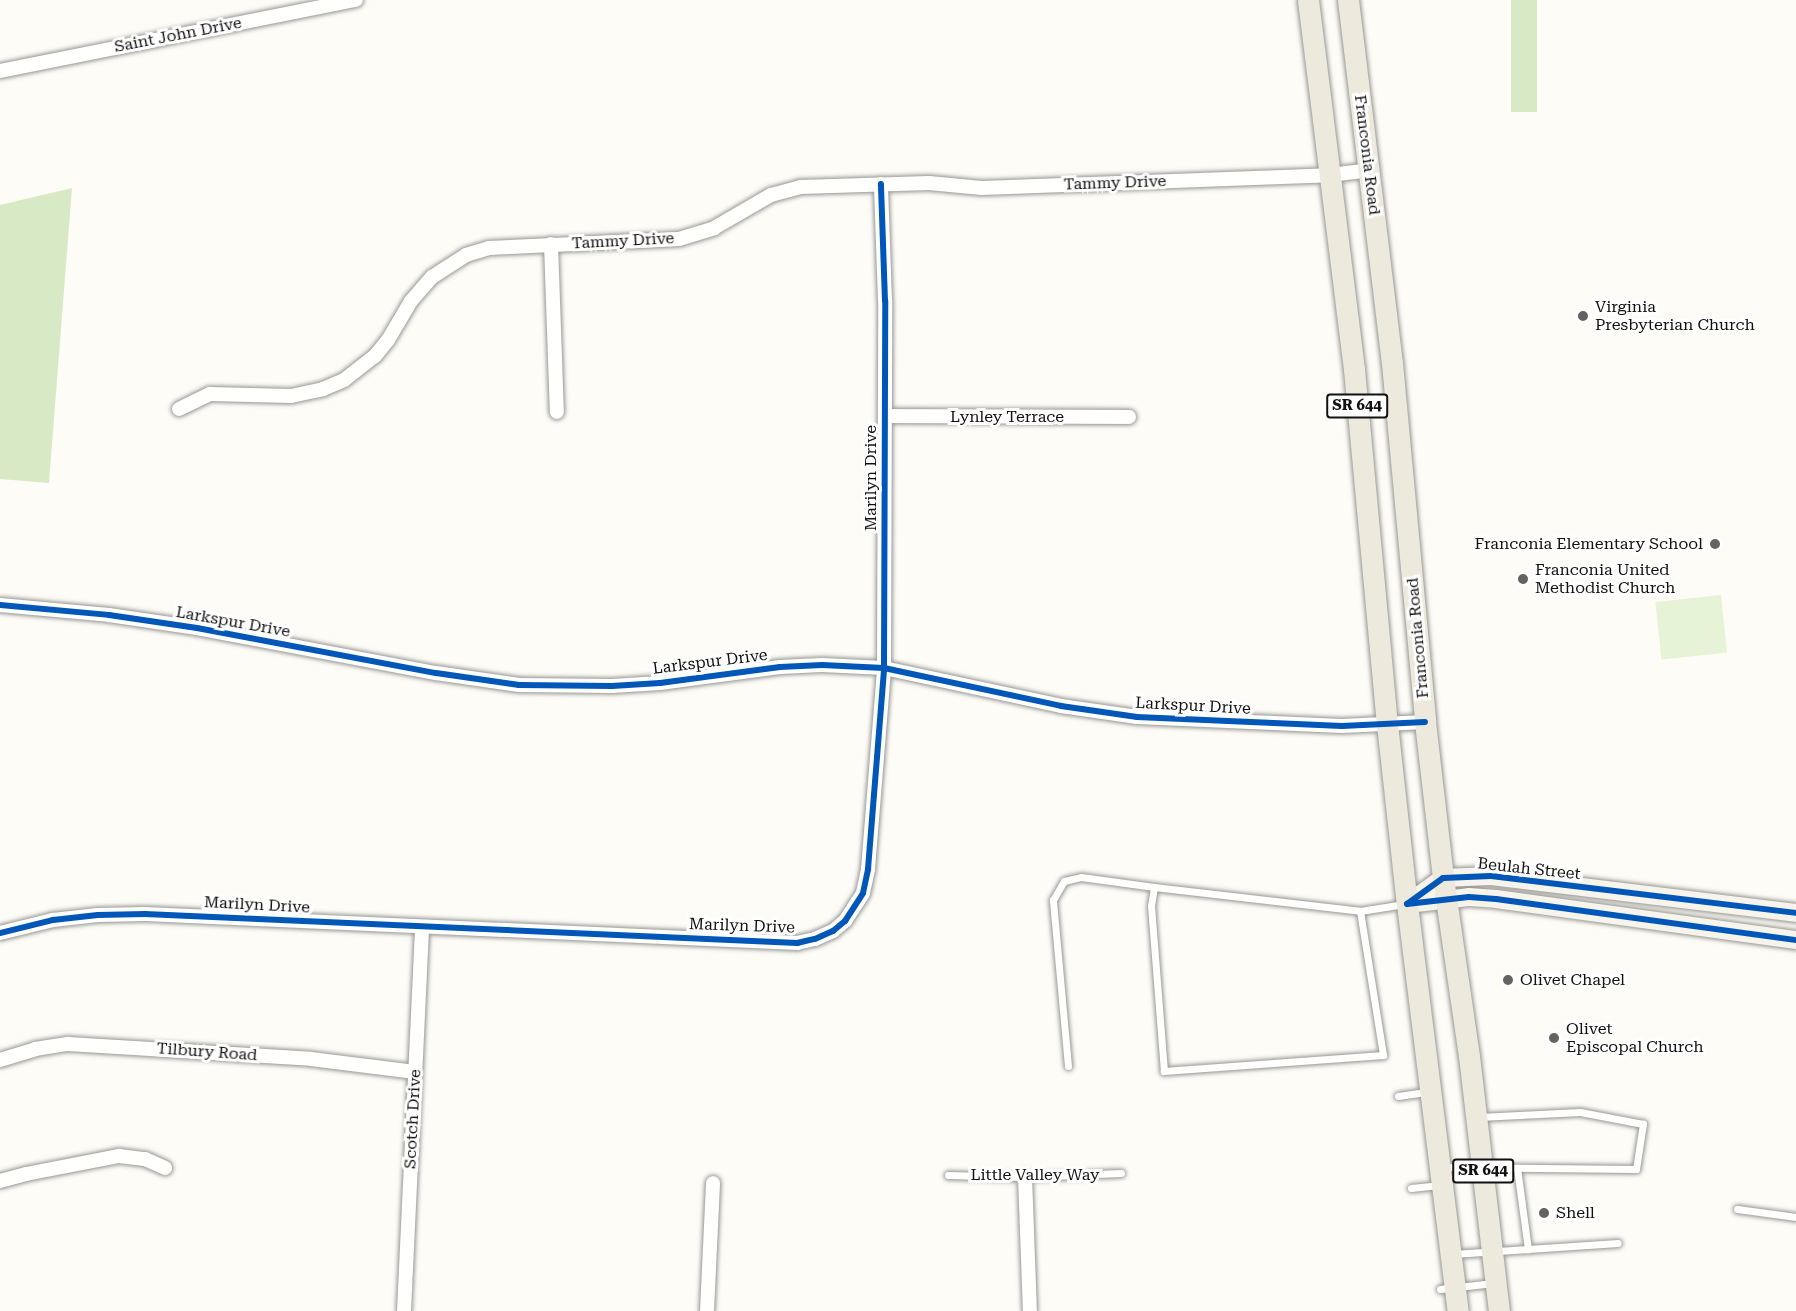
<!DOCTYPE html>
<html>
<head>
<meta charset="utf-8">
<style>
  body { margin:0 }
  #map { position:relative; width:1796px; height:1311px; overflow:hidden; background:#fdfcf7; font-family:"Roboto Serif",serif }
  div>[style] { position:absolute }
  .green>* { inset:0; background:#e7f3d7; transform-origin:0 0 }
  .forest>* { inset:0; background:#d8eac5; transform-origin:0 0 }
  .roads { filter:drop-shadow(0 0 2px #979795) drop-shadow(0 0 2px #979795) }
  .lane>* { height:7px; margin:-3.5px; padding:0 3.5px; transform-origin:3.5px; border-radius:3.5px; background:#fffffe }
  .street>* { height:14px; margin:-7px; padding:0 7px; transform-origin:7px; border-radius:7px; background:#fffffe }
  .secondary>* { height:18px; margin:-9px; padding:0 9px; transform-origin:9px; border-radius:9px; background:#f6f4eb }
  .primary>* { height:21px; margin:-10.5px; padding:0 10.5px; transform-origin:10.5px; border-radius:10.5px; background:#ede9dc }
  .cycleway>* { height:6px; margin:-3px; padding:0 3px; transform-origin:3px; border-radius:3px; background:#0057b8 }
  .dots>* { width:16px; height:16px; translate:-50% -50%; box-sizing:border-box; border:3px solid #fff; border-radius:50% }
  span { translate:-50% -50%; white-space:nowrap; text-align:center; line-height:1.15; -webkit-text-stroke:6px #fff; paint-order:stroke }
  .shield-label span { padding:2px 4px; background:#fff; border:2px solid; border-radius:4px; -webkit-text-stroke-width:0 }
  .shield-label { font-size:15px; color:#111; font-weight:700 }
  .street-label { font-size:16px; color:#111 }
  .poi-label { font-size:16px; color:#111 }
  .left { translate:0 -50%; text-align:left }
  .right { translate:-100% -50%; text-align:right }
</style>
</head>
<body>
<div id="map">
  <div class="green">
    <i style="left:1721px;top:595px;width:58px;height:66px;rotate:84deg"></i>
  </div>
  <div class="forest">
    <i style="left:1511px;top:0;width:26px;height:112px"></i>
    <i style="clip-path:polygon(72px 188px,49px 483px,0 479px,0 205px)"></i>
  </div>
  <div class="roads">
    <div class="lane">
      <i style="left:1360px;top:911px;width:146px;rotate:80.9deg"></i>
      <i style="left:1383px;top:1055px;width:220px;rotate:175.8deg"></i>
      <i style="left:1164px;top:1071px;width:166px;rotate:-94.5deg"></i>
      <i style="left:1151px;top:906px;width:19px;rotate:-81deg"></i>
      <i style="left:1154px;top:887px;width:207px;rotate:6.6deg"></i>
      <i style="left:1360px;top:911px;width:45px;rotate:-9deg"></i>
      <i style="left:1068px;top:1066px;width:167px;rotate:-95.2deg"></i>
      <i style="left:1053px;top:900px;width:22px;rotate:-60deg"></i>
      <i style="left:1064px;top:881px;width:17px;rotate:-13deg"></i>
      <i style="left:1081px;top:877px;width:74px;rotate:7.8deg"></i>
      <i style="left:1398px;top:1096px;width:30px;rotate:-8deg"></i>
      <i style="left:1441px;top:1167px;width:195px;rotate:0.6deg"></i>
      <i style="left:1636px;top:1169px;width:46px;rotate:-81.2deg"></i>
      <i style="left:1643px;top:1124px;width:64px;rotate:-169.2deg"></i>
      <i style="left:1580px;top:1112px;width:101px;rotate:177.2deg"></i>
      <i style="left:1517px;top:1168px;width:82px;rotate:82.3deg"></i>
      <i style="left:948px;top:1175px;width:77px;rotate:1.5deg"></i>
      <i style="left:1025px;top:1177px;width:96px;rotate:-2.4deg"></i>
      <i style="left:1411px;top:1188px;width:30px;rotate:-6deg"></i>
      <i style="left:1737px;top:1209px;width:60px;rotate:7.7deg"></i>
      <i style="left:1453px;top:1254px;width:165px;rotate:-3.8deg"></i>
      <i style="left:1440px;top:1289px;width:54px;rotate:-6.3deg"></i>
    </div>
    <div class="street">
      <i style="left:0;top:71px;width:363px;rotate:-11.3deg"></i>
      <i style="left:551px;top:244px;width:168px;rotate:88deg"></i>
      <i style="left:179px;top:409px;width:34px;rotate:-26deg"></i>
      <i style="left:210px;top:394px;width:81px;rotate:1.4deg"></i>
      <i style="left:291px;top:396px;width:33px;rotate:-12deg"></i>
      <i style="left:323px;top:389px;width:23px;rotate:-23deg"></i>
      <i style="left:344px;top:380px;width:39px;rotate:-38deg"></i>
      <i style="left:375px;top:356px;width:21px;rotate:-51deg"></i>
      <i style="left:388px;top:340px;width:45px;rotate:-59.5deg"></i>
      <i style="left:411px;top:301px;width:32px;rotate:-49deg"></i>
      <i style="left:432px;top:277px;width:40px;rotate:-32.9deg"></i>
      <i style="left:466px;top:255px;width:24px;rotate:-17deg"></i>
      <i style="left:489px;top:248px;width:190px;rotate:-2.7deg"></i>
      <i style="left:679px;top:239px;width:37px;rotate:-17deg"></i>
      <i style="left:714px;top:228px;width:66px;rotate:-30.1deg"></i>
      <i style="left:771px;top:195px;width:30px;rotate:-15deg"></i>
      <i style="left:800px;top:187px;width:129px;rotate:-1.8deg"></i>
      <i style="left:929px;top:183px;width:53px;rotate:5.4deg"></i>
      <i style="left:982px;top:188px;width:348px;rotate:-2.1deg"></i>
      <i style="left:1330px;top:175px;width:39px;rotate:-7deg"></i>
      <i style="left:885px;top:416px;width:244px;rotate:0.2deg"></i>
      <i style="left:0;top:605px;width:109px;rotate:5.2deg"></i>
      <i style="left:109px;top:615px;width:89px;rotate:8.4deg"></i>
      <i style="left:197px;top:628px;width:243px;rotate:10.7deg"></i>
      <i style="left:436px;top:673px;width:84px;rotate:8.2deg"></i>
      <i style="left:519px;top:685px;width:93px;rotate:0.6deg"></i>
      <i style="left:612px;top:686px;width:48px;rotate:-3.6deg"></i>
      <i style="left:660px;top:683px;width:121px;rotate:-7.6deg"></i>
      <i style="left:780px;top:667px;width:42px;rotate:-2.7deg"></i>
      <i style="left:822px;top:665px;width:62px;rotate:2.8deg"></i>
      <i style="left:884px;top:668px;width:181px;rotate:12.1deg"></i>
      <i style="left:1061px;top:706px;width:77px;rotate:8.2deg"></i>
      <i style="left:1137px;top:717px;width:205px;rotate:2.5deg"></i>
      <i style="left:1342px;top:726px;width:83px;rotate:-2.8deg"></i>
      <i style="left:0;top:933px;width:55px;rotate:-13.8deg"></i>
      <i style="left:53px;top:920px;width:45px;rotate:-6.3deg"></i>
      <i style="left:98px;top:915px;width:47px;rotate:-1.2deg"></i>
      <i style="left:145px;top:914px;width:653px;rotate:2.55deg"></i>
      <i style="left:797px;top:943px;width:18px;rotate:-13deg"></i>
      <i style="left:815px;top:939px;width:20px;rotate:-24deg"></i>
      <i style="left:833px;top:931px;width:16px;rotate:-40deg"></i>
      <i style="left:845px;top:921px;width:33px;rotate:-57deg"></i>
      <i style="left:863px;top:893px;width:25px;rotate:-78deg"></i>
      <i style="left:868px;top:869px;width:202px;rotate:-85.4deg"></i>
      <i style="left:884px;top:668px;width:367px;rotate:-89.8deg"></i>
      <i style="left:885px;top:301px;width:117px;rotate:-92deg"></i>
      <i style="left:0;top:1060px;width:37px;rotate:-17deg"></i>
      <i style="left:35px;top:1049px;width:33px;rotate:-9deg"></i>
      <i style="left:68px;top:1044px;width:243px;rotate:3.5deg"></i>
      <i style="left:311px;top:1059px;width:105px;rotate:7.1deg"></i>
      <i style="left:1025px;top:1177px;width:134px;rotate:87.9deg"></i>
      <i style="left:0;top:1181px;width:27px;rotate:-15deg"></i>
      <i style="left:26px;top:1174px;width:95px;rotate:-11deg"></i>
      <i style="left:119px;top:1156px;width:26px;rotate:7deg"></i>
      <i style="left:145px;top:1159px;width:22px;rotate:24deg"></i>
      <i style="left:404px;top:1311px;width:384px;rotate:-87.3deg"></i>
      <i style="left:707px;top:1311px;width:128px;rotate:-87.3deg"></i>
    </div>
    <div class="secondary">
      <i style="left:1407px;top:904px;width:44px;rotate:-35.8deg"></i>
      <i style="left:1443px;top:878px;width:48px;rotate:-2.4deg"></i>
      <i style="left:1491px;top:876px;width:307px;rotate:6.9deg"></i>
      <i style="left:1407px;top:904px;width:62px;rotate:-6.4deg"></i>
      <i style="left:1469px;top:897px;width:27px;rotate:4deg"></i>
      <i style="left:1496px;top:899px;width:303px;rotate:7.8deg"></i>
    </div>
    <div class="primary">
      <i style="left:1308px;top:0;width:372px;rotate:82.9deg"></i>
      <i style="left:1354px;top:369px;width:357px;rotate:84.7deg"></i>
      <i style="left:1387px;top:724px;width:181px;rotate:83.7deg"></i>
      <i style="left:1407px;top:904px;width:410px;rotate:82.9deg"></i>
      <i style="left:1348px;top:0;width:366px;rotate:83.1deg"></i>
      <i style="left:1392px;top:363px;width:361px;rotate:84.7deg"></i>
      <i style="left:1425px;top:722px;width:157px;rotate:83.4deg"></i>
      <i style="left:1443px;top:878px;width:180px;rotate:81.7deg"></i>
      <i style="left:1469px;top:1056px;width:257px;rotate:83.3deg"></i>
    </div>
  </div>
  <div class="cycleway">
    <i style="left:0;top:605px;width:109px;rotate:5.2deg"></i>
    <i style="left:109px;top:615px;width:89px;rotate:8.4deg"></i>
    <i style="left:197px;top:628px;width:243px;rotate:10.7deg"></i>
    <i style="left:436px;top:673px;width:84px;rotate:8.2deg"></i>
    <i style="left:519px;top:685px;width:93px;rotate:0.6deg"></i>
    <i style="left:612px;top:686px;width:48px;rotate:-3.6deg"></i>
    <i style="left:660px;top:683px;width:121px;rotate:-7.6deg"></i>
    <i style="left:780px;top:667px;width:42px;rotate:-2.7deg"></i>
    <i style="left:822px;top:665px;width:62px;rotate:2.8deg"></i>
    <i style="left:884px;top:668px;width:181px;rotate:12.1deg"></i>
    <i style="left:1061px;top:706px;width:77px;rotate:8.2deg"></i>
    <i style="left:1137px;top:717px;width:205px;rotate:2.5deg"></i>
    <i style="left:1342px;top:726px;width:83px;rotate:-2.8deg"></i>
    <i style="left:1407px;top:904px;width:44px;rotate:-35.8deg"></i>
    <i style="left:1443px;top:878px;width:48px;rotate:-2.4deg"></i>
    <i style="left:1491px;top:876px;width:307px;rotate:6.9deg"></i>
    <i style="left:1407px;top:904px;width:62px;rotate:-6.4deg"></i>
    <i style="left:1469px;top:897px;width:27px;rotate:4deg"></i>
    <i style="left:1496px;top:899px;width:303px;rotate:7.8deg"></i>
    <i style="left:0;top:933px;width:55px;rotate:-13.8deg"></i>
    <i style="left:53px;top:920px;width:45px;rotate:-6.3deg"></i>
    <i style="left:98px;top:915px;width:47px;rotate:-1.2deg"></i>
    <i style="left:145px;top:914px;width:653px;rotate:2.55deg"></i>
    <i style="left:797px;top:943px;width:18px;rotate:-13deg"></i>
    <i style="left:815px;top:939px;width:20px;rotate:-24deg"></i>
    <i style="left:833px;top:931px;width:16px;rotate:-40deg"></i>
    <i style="left:845px;top:921px;width:33px;rotate:-57deg"></i>
    <i style="left:863px;top:893px;width:25px;rotate:-78deg"></i>
    <i style="left:868px;top:869px;width:202px;rotate:-85.4deg"></i>
    <i style="left:884px;top:668px;width:367px;rotate:-89.8deg"></i>
    <i style="left:885px;top:301px;width:117px;rotate:-92deg"></i>
  </div>
  <div class="dots">
    <i style="left:1583px;top:316px;background:#646362"></i>
    <i style="left:1715px;top:544px;background:#646362"></i>
    <i style="left:1523px;top:579px;background:#646362"></i>
    <i style="left:1508px;top:980px;background:#646362"></i>
    <i style="left:1554px;top:1038px;background:#646362"></i>
    <i style="left:1544px;top:1213px;background:#646362"></i>
  </div>
  <div class="shield-label">
    <span style="left:1357px;top:406px">SR 644</span>
    <span style="left:1483px;top:1171px">SR 644</span>
  </div>
  <div class="street-label">
    <span style="left:178px;top:35px;rotate:-11deg">Saint John Drive</span>
    <span style="left:1367px;top:155px;rotate:83deg">Franconia Road</span>
    <span style="left:1115px;top:183px;rotate:-2deg">Tammy Drive</span>
    <span style="left:623px;top:241px;rotate:-3deg">Tammy Drive</span>
    <span style="left:1007px;top:417px">Lynley Terrace</span>
    <span style="left:871px;top:478px;rotate:-90deg">Marilyn Drive</span>
    <span style="left:233px;top:622px;rotate:10deg">Larkspur Drive</span>
    <span style="left:1418px;top:638px;rotate:-95deg">Franconia Road</span>
    <span style="left:710px;top:662px;rotate:-7deg">Larkspur Drive</span>
    <span style="left:1193px;top:706px;rotate:3deg">Larkspur Drive</span>
    <span style="left:1529px;top:869px;rotate:6deg">Beulah Street</span>
    <span style="left:257px;top:905px;rotate:3deg">Marilyn Drive</span>
    <span style="left:742px;top:926px;rotate:2deg">Marilyn Drive</span>
    <span style="left:207px;top:1052px;rotate:4deg">Tilbury Road</span>
    <span style="left:413px;top:1119px;rotate:-87deg">Scotch Drive</span>
    <span style="left:1035px;top:1175px">Little Valley Way</span>
  </div>
  <div class="poi-label">
    <span class="left" style="left:1595px;top:316px">Virginia<br>Presbyterian Church</span>
    <span class="right" style="left:1703px;top:544px">Franconia Elementary School</span>
    <span class="left" style="left:1535px;top:579px">Franconia United<br>Methodist Church</span>
    <span class="left" style="left:1520px;top:980px">Olivet Chapel</span>
    <span class="left" style="left:1566px;top:1038px">Olivet<br>Episcopal Church</span>
    <span class="left" style="left:1556px;top:1213px">Shell</span>
  </div>
</div>
</body>
</html>
